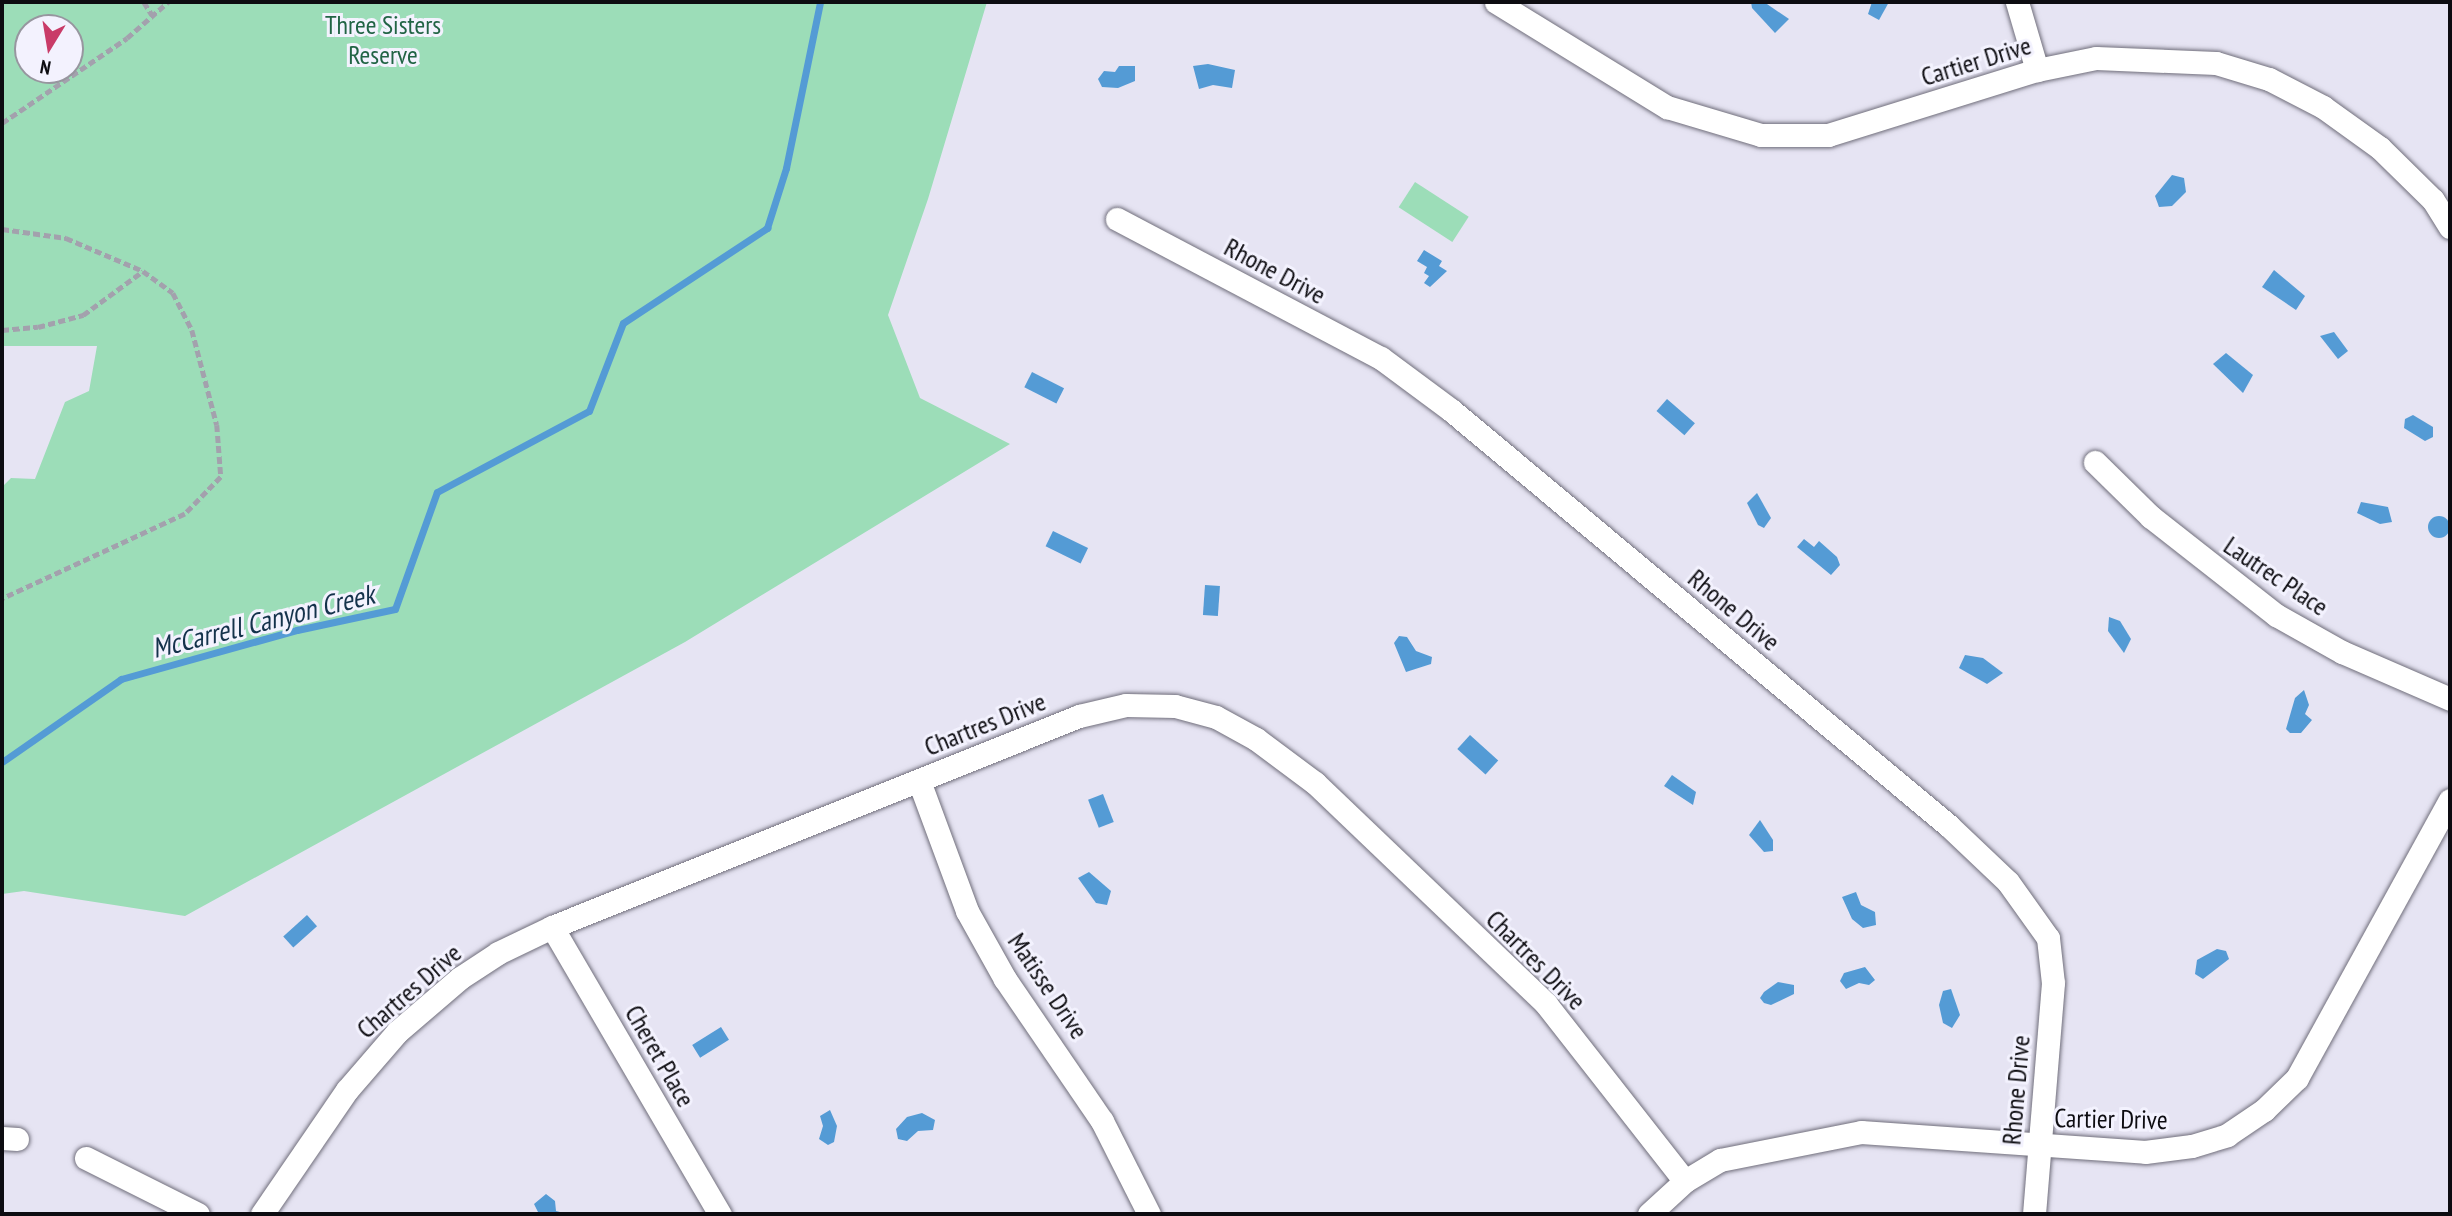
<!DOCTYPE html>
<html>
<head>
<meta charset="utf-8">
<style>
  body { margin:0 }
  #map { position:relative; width:2452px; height:1216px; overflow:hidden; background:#e6e4f3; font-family:"PT Sans Narrow",sans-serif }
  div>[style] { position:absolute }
  .green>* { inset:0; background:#9cddb8; transform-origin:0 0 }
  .water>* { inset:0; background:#549bd5; transform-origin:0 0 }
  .round { border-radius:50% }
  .stream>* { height:7px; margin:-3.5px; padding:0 3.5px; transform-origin:3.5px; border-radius:3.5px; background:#549bd5 }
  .path>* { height:4.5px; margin-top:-2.25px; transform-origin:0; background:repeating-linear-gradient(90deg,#a3a1ad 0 7px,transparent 0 10.5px) }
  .roads { filter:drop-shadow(0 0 2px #706e7b) drop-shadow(0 0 2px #706e7b) }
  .minor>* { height:23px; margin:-11.5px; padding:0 11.5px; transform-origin:11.5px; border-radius:11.5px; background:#fff }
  span { translate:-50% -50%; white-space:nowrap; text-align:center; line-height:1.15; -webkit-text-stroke:6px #f3f2fe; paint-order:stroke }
  .park-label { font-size:26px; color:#216445 }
  .street-label { font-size:26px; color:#0d0c11 }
  .water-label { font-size:28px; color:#14324b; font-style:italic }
  .frame { position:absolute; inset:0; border:4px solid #0d0c11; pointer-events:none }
  .north { position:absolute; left:14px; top:14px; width:70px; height:70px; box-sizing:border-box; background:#f3f2fe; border:2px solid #97969f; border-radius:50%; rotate:191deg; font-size:19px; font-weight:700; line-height:28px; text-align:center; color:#0d0c11 }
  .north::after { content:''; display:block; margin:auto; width:24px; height:32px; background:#c93b68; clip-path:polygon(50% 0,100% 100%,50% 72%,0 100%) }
</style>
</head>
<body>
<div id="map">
  <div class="green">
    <i style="clip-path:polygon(evenodd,2px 2px,987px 2px,928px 199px,888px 315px,920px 398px,1010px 444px,685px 642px,185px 916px,24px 891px,2px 894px,2px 487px,11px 478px,35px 479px,65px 402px,89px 391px,97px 346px,2px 346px,2px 2px,28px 28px,70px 28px,70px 70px,28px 70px,28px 28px)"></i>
    <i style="left:1415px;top:182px;width:64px;height:30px;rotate:33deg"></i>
  </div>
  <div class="water">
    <i style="clip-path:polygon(1764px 2px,1789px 19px,1775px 33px,1752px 8px,1751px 2px)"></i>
    <i style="clip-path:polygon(1872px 2px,1889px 2px,1879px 20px,1868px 14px)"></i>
    <i style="clip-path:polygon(1208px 64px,1235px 70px,1232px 88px,1213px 85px,1199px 89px,1193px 66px)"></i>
    <i style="clip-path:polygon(1119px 66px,1135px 66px,1135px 81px,1118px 88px,1102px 87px,1098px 79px,1104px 71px,1115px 72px)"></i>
    <i style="clip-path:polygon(2172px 175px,2184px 178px,2186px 192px,2172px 206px,2159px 207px,2155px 196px)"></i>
    <i style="clip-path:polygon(1424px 250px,1442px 261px,1439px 266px,1447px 271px,1430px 287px,1424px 283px,1429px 276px,1424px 273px,1427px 267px,1417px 261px)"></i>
    <i style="clip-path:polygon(2274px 270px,2305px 296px,2296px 310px,2262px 287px)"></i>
    <i style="clip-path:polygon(2334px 332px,2348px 351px,2338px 359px,2320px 336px)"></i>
    <i style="clip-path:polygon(2226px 353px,2253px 375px,2243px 393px,2213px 364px)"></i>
    <i style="left:1032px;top:372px;width:36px;height:17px;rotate:27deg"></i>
    <i style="left:1667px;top:399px;width:37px;height:16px;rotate:41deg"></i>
    <i style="clip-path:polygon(2413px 415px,2433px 427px,2433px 437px,2425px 441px,2404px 428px,2405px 419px)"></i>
    <i style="clip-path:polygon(1757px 493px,1771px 518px,1764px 528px,1758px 525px,1747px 503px)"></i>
    <i style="clip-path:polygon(2361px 502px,2388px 507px,2392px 522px,2380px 524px,2357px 513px)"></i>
    <i class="round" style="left:2428px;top:516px;width:22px;height:22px"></i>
    <i style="left:1053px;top:531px;width:39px;height:17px;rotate:26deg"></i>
    <i style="clip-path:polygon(1804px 539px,1814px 547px,1819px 541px,1837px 557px,1840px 565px,1831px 575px,1797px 547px)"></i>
    <i style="left:1205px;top:585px;width:15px;height:30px;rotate:4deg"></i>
    <i style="clip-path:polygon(2109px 617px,2120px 621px,2131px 639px,2124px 653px,2108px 631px)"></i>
    <i style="clip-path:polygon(1399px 636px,1407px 637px,1416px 651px,1432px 657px,1431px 664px,1406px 672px,1394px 643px)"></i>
    <i style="clip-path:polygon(1965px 655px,1983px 658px,2003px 673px,1987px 684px,1959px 668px)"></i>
    <i style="clip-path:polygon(2304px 690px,2309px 705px,2305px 714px,2312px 720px,2301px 733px,2290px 733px,2286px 729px,2295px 698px)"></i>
    <i style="left:1470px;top:735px;width:38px;height:19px;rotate:42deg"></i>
    <i style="clip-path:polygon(1672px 775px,1696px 792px,1693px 805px,1664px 786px)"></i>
    <i style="left:1103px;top:794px;width:30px;height:16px;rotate:69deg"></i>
    <i style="clip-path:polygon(1760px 820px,1773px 840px,1773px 851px,1764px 852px,1749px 835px)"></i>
    <i style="clip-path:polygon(1089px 872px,1111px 891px,1107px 905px,1096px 903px,1078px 878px)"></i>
    <i style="clip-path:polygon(1856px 892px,1861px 905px,1875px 912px,1876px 925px,1863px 928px,1852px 919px,1842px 897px)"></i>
    <i style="left:307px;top:915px;width:15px;height:32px;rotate:48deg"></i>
    <i style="clip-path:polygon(2217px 949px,2226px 951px,2229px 959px,2203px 979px,2195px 974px,2197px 960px)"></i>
    <i style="clip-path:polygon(1865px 967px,1875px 980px,1869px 985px,1859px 983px,1846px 989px,1840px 981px,1844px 973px)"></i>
    <i style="clip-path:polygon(1778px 982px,1794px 985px,1794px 994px,1771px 1005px,1764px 1003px,1760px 998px,1764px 992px)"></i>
    <i style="clip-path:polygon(1951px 989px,1960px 1015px,1952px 1028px,1943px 1023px,1939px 1005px,1943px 991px)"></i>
    <i style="left:721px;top:1027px;width:15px;height:34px;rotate:58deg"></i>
    <i style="clip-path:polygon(830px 1110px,837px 1126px,834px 1142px,828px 1145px,819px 1139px,823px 1126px,820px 1116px)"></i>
    <i style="clip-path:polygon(922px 1113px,935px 1120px,933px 1130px,918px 1131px,907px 1141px,898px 1139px,896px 1129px,907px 1117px)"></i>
    <i style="clip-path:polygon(546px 1194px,555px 1201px,556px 1211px,568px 1214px,539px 1214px,534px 1204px)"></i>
  </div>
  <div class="stream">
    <i style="left:2px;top:762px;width:145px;rotate:-34.9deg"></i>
    <i style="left:121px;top:679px;width:183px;rotate:-15.6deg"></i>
    <i style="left:297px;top:630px;width:100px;rotate:-12.1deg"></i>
    <i style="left:395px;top:609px;width:124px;rotate:-70.3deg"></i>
    <i style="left:437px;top:492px;width:172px;rotate:-28.1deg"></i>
    <i style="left:589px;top:411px;width:94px;rotate:-68.9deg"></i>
    <i style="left:623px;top:323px;width:173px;rotate:-33.4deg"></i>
    <i style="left:767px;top:228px;width:63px;rotate:-72.4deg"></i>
    <i style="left:786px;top:168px;width:169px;rotate:-78.4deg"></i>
  </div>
  <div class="path">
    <i style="left:144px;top:2px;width:15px;rotate:58deg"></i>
    <i style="left:2px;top:123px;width:151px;rotate:-34.2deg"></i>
    <i style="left:127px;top:38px;width:55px;rotate:-41.3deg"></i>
    <i style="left:2px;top:229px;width:65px;rotate:8deg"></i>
    <i style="left:66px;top:238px;width:84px;rotate:23.2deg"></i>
    <i style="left:143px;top:271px;width:37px;rotate:36deg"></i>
    <i style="left:173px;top:293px;width:42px;rotate:62.8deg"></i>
    <i style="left:192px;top:330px;width:98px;rotate:75.3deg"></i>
    <i style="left:217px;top:425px;width:52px;rotate:85.6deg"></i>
    <i style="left:221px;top:477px;width:52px;rotate:134.2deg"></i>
    <i style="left:185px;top:514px;width:202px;rotate:155.1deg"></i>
    <i style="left:2px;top:330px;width:36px;rotate:-5deg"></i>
    <i style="left:38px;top:327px;width:47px;rotate:-14.9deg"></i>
    <i style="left:83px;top:315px;width:74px;rotate:-36.3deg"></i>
  </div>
  <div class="roads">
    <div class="minor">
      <i style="left:1496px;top:2px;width:201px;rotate:31.6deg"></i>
      <i style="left:1667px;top:107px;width:98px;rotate:16.6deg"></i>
      <i style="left:1761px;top:135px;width:67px"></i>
      <i style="left:1828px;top:135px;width:219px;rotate:-17.3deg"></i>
      <i style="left:2037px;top:70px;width:60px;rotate:-11.5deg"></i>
      <i style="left:2096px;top:58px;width:120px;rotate:2.4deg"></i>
      <i style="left:2216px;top:63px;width:55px;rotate:16.8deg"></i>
      <i style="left:2269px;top:79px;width:61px;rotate:27.4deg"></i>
      <i style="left:2323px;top:107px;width:70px;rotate:35.7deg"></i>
      <i style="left:2380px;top:148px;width:74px;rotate:44.5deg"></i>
      <i style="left:2433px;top:200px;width:32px;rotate:58deg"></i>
      <i style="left:2017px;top:2px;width:71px;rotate:73.6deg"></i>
      <i style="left:1117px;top:219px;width:298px;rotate:27.8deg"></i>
      <i style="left:1381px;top:358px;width:87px;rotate:36.6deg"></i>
      <i style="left:1451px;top:410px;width:649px;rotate:39.87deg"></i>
      <i style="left:1949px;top:826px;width:81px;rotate:43.5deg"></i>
      <i style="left:2008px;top:882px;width:69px;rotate:54.5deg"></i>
      <i style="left:2048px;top:938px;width:45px;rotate:83.7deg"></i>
      <i style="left:2053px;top:983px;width:232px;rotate:94.7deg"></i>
      <i style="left:2095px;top:462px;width:78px;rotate:44.5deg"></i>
      <i style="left:2151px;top:517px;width:159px;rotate:38.1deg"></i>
      <i style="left:2276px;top:615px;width:76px;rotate:29.3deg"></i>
      <i style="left:2342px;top:652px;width:118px;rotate:23.5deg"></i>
      <i style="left:919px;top:781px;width:139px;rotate:69.7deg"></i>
      <i style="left:967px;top:911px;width:78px;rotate:60.8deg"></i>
      <i style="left:1005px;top:979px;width:172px;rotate:55.7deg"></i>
      <i style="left:1102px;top:1121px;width:104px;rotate:63.2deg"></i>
      <i style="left:552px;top:927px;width:333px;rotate:59.7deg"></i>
      <i style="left:2px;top:1138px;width:15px;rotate:4deg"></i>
      <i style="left:86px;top:1158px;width:125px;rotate:26.6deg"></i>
      <i style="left:262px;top:1214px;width:150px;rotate:-55.6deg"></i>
      <i style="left:347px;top:1090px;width:77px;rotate:-49.2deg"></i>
      <i style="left:397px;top:1032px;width:83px;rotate:-40.6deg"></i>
      <i style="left:460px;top:978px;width:45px;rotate:-33.3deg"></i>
      <i style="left:498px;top:953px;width:60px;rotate:-25.7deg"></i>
      <i style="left:552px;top:927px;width:568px;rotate:-21.82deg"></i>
      <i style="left:1079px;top:716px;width:48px;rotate:-13.2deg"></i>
      <i style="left:1126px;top:705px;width:49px;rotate:1.2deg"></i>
      <i style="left:1175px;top:706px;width:42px;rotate:15deg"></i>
      <i style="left:1216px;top:717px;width:46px;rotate:28.8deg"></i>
      <i style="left:1256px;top:739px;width:74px;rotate:36.7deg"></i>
      <i style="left:1315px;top:783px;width:320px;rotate:43.7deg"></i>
      <i style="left:1546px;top:1004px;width:225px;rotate:51.9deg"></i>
      <i style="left:1649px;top:1214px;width:49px;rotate:-42.5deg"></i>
      <i style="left:1685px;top:1181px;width:41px;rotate:-31deg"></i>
      <i style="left:1720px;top:1160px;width:144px;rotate:-11.2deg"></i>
      <i style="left:1861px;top:1132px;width:285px;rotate:4deg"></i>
      <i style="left:2145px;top:1152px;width:47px;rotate:-7.3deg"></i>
      <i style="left:2192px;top:1146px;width:37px;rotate:-17deg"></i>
      <i style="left:2227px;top:1135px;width:45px;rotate:-34deg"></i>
      <i style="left:2264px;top:1110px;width:46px;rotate:-44.1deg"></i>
      <i style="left:2297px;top:1078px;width:317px;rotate:-61.2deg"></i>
    </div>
  </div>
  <div class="park-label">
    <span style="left:383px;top:40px">Three Sisters<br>Reserve</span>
  </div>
  <div class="street-label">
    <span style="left:1976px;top:61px;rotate:-17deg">Cartier Drive</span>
    <span style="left:1275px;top:271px;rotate:28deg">Rhone Drive</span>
    <span style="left:2276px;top:576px;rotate:34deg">Lautrec Place</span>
    <span style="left:1734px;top:610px;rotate:40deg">Rhone Drive</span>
    <span style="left:985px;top:724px;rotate:-22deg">Chartres Drive</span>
    <span style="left:1536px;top:960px;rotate:45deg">Chartres Drive</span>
    <span style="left:1048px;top:986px;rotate:56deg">Matisse Drive</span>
    <span style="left:409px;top:991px;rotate:-41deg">Chartres Drive</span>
    <span style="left:660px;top:1056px;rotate:60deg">Cheret Place</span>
    <span style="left:2016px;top:1090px;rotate:-85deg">Rhone Drive</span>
    <span style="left:2111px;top:1119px;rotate:1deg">Cartier Drive</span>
  </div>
  <div class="water-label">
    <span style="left:263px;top:621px;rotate:-14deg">McCarrell Canyon Creek</span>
  </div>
  <div class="frame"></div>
  <div class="north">N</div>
</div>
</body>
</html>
